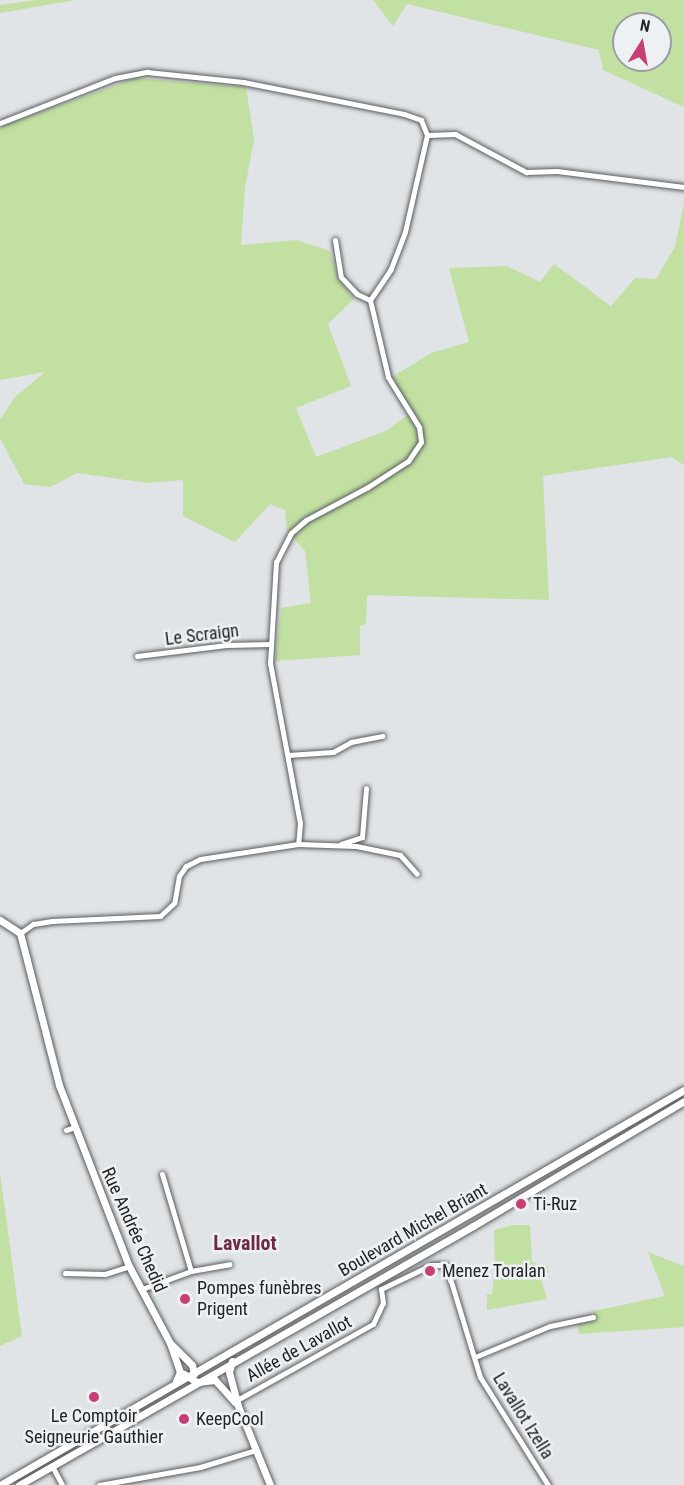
<!DOCTYPE html>
<html>
<head>
<meta charset="utf-8">
<style>
  body { margin:0 }
  #map { position:relative; width:684px; height:1485px; overflow:hidden; background:#e0e4e7; font-family:"Roboto Condensed",sans-serif }
  div>[style] { position:absolute }
  .green>* { inset:0; background:#c1e0a1 }
  .roads { filter:drop-shadow(0 0 2px #595c5f) drop-shadow(0 0 2px #595c5f) }
  .street>* { height:5px; margin:-2.5px; padding:0 2.5px; transform-origin:2.5px; border-radius:2.5px; background:#fff }
  .secondary>* { height:7px; margin:-3.5px; padding:0 3.5px; transform-origin:3.5px; border-radius:3.5px; background:#fff }
  .dots>* { width:16px; height:16px; translate:-50% -50%; box-sizing:border-box; border:3px solid #edf1f4; border-radius:50% }
  span { translate:-50% -50%; white-space:nowrap; text-align:center; line-height:1.15; -webkit-text-stroke:5px #edf1f4; paint-order:stroke }
  .street-label { font-size:18px; color:#232425 }
  .poi-label { font-size:18px; color:#232425 }
  .left { translate:0 -50%; text-align:left }
  .neighbourhood-label { font-size:20px; color:#6d2a42; font-weight:700 }
  .north { position:absolute; left:612px; top:12px; width:60px; height:60px; box-sizing:border-box; background:#edf1f4; border:2px solid #9c9fa1; border-radius:50%; rotate:11deg; font-size:16px; font-weight:700; line-height:24px; text-align:center; color:#232425 }
  .north::after { content:''; display:block; margin:auto; width:21px; height:27px; background:#c73d75; clip-path:polygon(50% 0,100% 100%,50% 72%,0 100%) }
</style>
</head>
<body>
<div id="map">
  <div class="green">
    <i style="clip-path:polygon(37px 0,76px 0,0 13px,0 5px)"></i>
    <i style="clip-path:polygon(evenodd,373px 0,684px 0,684px 107px,603px 70px,599px 50px,407px 4px,393px 26px,373px 0,624px 24px,660px 24px,660px 60px,624px 60px,624px 24px)"></i>
    <i style="clip-path:polygon(135px 78px,246px 87px,254px 140px,245px 188px,241px 245px,297px 240px,330px 251px,338px 278px,354px 299px,328px 324px,351px 386px,296px 408px,316px 457px,386px 431px,412px 412px,392px 377px,431px 353px,469px 342px,449px 268px,507px 266px,540px 282px,554px 264px,611px 306px,635px 278px,656px 279px,675px 247px,684px 203px,684px 465px,672px 457px,543px 476px,549px 600px,367px 595px,366px 624px,360px 626px,360px 655px,275px 661px,281px 608px,311px 603px,305px 551px,287px 531px,285px 510px,270px 504px,235px 542px,183px 516px,183px 480px,148px 483px,77px 473px,50px 487px,24px 484px,0 438px,0 419px,15px 397px,45px 372px,0 380px,0 127px)"></i>
    <i style="clip-path:polygon(0 1172px,22px 1336px,0 1346px)"></i>
    <i style="clip-path:polygon(513px 1225px,530px 1225px,532px 1262px,548px 1267px,548px 1273px,541px 1278px,547px 1299px,487px 1310px,487px 1294px,492px 1294px,495px 1267px,494px 1230px)"></i>
    <i style="clip-path:polygon(648px 1252px,684px 1266px,684px 1327px,579px 1334px,577px 1324px,595px 1319px,593px 1311px,665px 1296px)"></i>
  </div>
  <div class="roads">
    <div class="street">
      <i style="left:0;top:123px;width:123px;rotate:-21.4deg"></i>
      <i style="left:115px;top:78px;width:33px;rotate:-11deg"></i>
      <i style="left:147px;top:72px;width:97px;rotate:5.9deg"></i>
      <i style="left:243px;top:82px;width:164px;rotate:11.2deg"></i>
      <i style="left:404px;top:114px;width:18px;rotate:19deg"></i>
      <i style="left:421px;top:120px;width:16px;rotate:68deg"></i>
      <i style="left:427px;top:135px;width:99px;rotate:102.8deg"></i>
      <i style="left:405px;top:232px;width:40px;rotate:111deg"></i>
      <i style="left:391px;top:269px;width:37px;rotate:124deg"></i>
      <i style="left:370px;top:300px;width:79px;rotate:76.8deg"></i>
      <i style="left:388px;top:377px;width:59px;rotate:58.2deg"></i>
      <i style="left:419px;top:427px;width:15px;rotate:82deg"></i>
      <i style="left:421px;top:442px;width:23px;rotate:124deg"></i>
      <i style="left:408px;top:461px;width:48px;rotate:147deg"></i>
      <i style="left:368px;top:487px;width:70px;rotate:152deg"></i>
      <i style="left:306px;top:520px;width:20px;rotate:139deg"></i>
      <i style="left:291px;top:533px;width:33px;rotate:117deg"></i>
      <i style="left:276px;top:562px;width:101px;rotate:93.4deg"></i>
      <i style="left:270px;top:663px;width:163px;rotate:79.4deg"></i>
      <i style="left:300px;top:823px;width:21px;rotate:95deg"></i>
      <i style="left:298px;top:844px;width:99px;rotate:171.3deg"></i>
      <i style="left:200px;top:859px;width:16px;rotate:153deg"></i>
      <i style="left:186px;top:866px;width:12px;rotate:125deg"></i>
      <i style="left:179px;top:876px;width:27px;rotate:100deg"></i>
      <i style="left:174px;top:903px;width:19px;rotate:137deg"></i>
      <i style="left:160px;top:916px;width:108px;rotate:177.3deg"></i>
      <i style="left:52px;top:921px;width:19px;rotate:171deg"></i>
      <i style="left:33px;top:924px;width:16px;rotate:145deg"></i>
      <i style="left:427px;top:135px;width:28px;rotate:-2deg"></i>
      <i style="left:455px;top:134px;width:81px;rotate:28.2deg"></i>
      <i style="left:526px;top:172px;width:31px;rotate:-2deg"></i>
      <i style="left:557px;top:171px;width:128px;rotate:7.2deg"></i>
      <i style="left:335px;top:240px;width:37px;rotate:81deg"></i>
      <i style="left:341px;top:277px;width:23px;rotate:47deg"></i>
      <i style="left:357px;top:294px;width:14px;rotate:25deg"></i>
      <i style="left:137px;top:656px;width:90px;rotate:-7deg"></i>
      <i style="left:226px;top:645px;width:45px;rotate:-1.3deg"></i>
      <i style="left:288px;top:755px;width:45px;rotate:-3.8deg"></i>
      <i style="left:333px;top:752px;width:21px;rotate:-29deg"></i>
      <i style="left:351px;top:742px;width:32px;rotate:-11deg"></i>
      <i style="left:298px;top:844px;width:58px;rotate:2deg"></i>
      <i style="left:356px;top:846px;width:45px;rotate:11.6deg"></i>
      <i style="left:400px;top:855px;width:25px;rotate:48deg"></i>
      <i style="left:341px;top:844px;width:22px;rotate:-18deg"></i>
      <i style="left:362px;top:837px;width:49px;rotate:-85.3deg"></i>
      <i style="left:66px;top:1130px;width:9px;rotate:-18deg"></i>
      <i style="left:162px;top:1174px;width:101px;rotate:73.4deg"></i>
      <i style="left:65px;top:1273px;width:40px;rotate:1.4deg"></i>
      <i style="left:105px;top:1274px;width:25px;rotate:-18deg"></i>
      <i style="left:142px;top:1289px;width:52px;rotate:-20.2deg"></i>
      <i style="left:191px;top:1271px;width:39px;rotate:-10deg"></i>
      <i style="left:381px;top:1289px;width:55px;rotate:-25.6deg"></i>
      <i style="left:431px;top:1265px;width:15px"></i>
      <i style="left:446px;top:1265px;width:117px;rotate:73.1deg"></i>
      <i style="left:480px;top:1377px;width:128px;rotate:57.8deg"></i>
      <i style="left:475px;top:1357px;width:81px;rotate:-22.5deg"></i>
      <i style="left:550px;top:1326px;width:44px;rotate:-11.8deg"></i>
      <i style="left:237px;top:1400px;width:156px;rotate:-29.2deg"></i>
      <i style="left:373px;top:1324px;width:23px;rotate:-65deg"></i>
      <i style="left:383px;top:1303px;width:14px;rotate:-98deg"></i>
      <i style="left:52px;top:1466px;width:21px;rotate:62deg"></i>
      <i style="left:99px;top:1485px;width:103px;rotate:-10.1deg"></i>
      <i style="left:200px;top:1467px;width:59px;rotate:-16.9deg"></i>
    </div>
    <div class="secondary">
      <i style="left:0;top:920px;width:24px;rotate:33deg"></i>
      <i style="left:20px;top:933px;width:157px;rotate:75.6deg"></i>
      <i style="left:59px;top:1085px;width:194px;rotate:68.9deg"></i>
      <i style="left:129px;top:1266px;width:87px;rotate:62deg"></i>
      <i style="left:170px;top:1343px;width:31px;rotate:71deg"></i>
      <i style="left:180px;top:1372px;width:10px;rotate:114deg"></i>
      <i style="left:172px;top:1345px;width:28px;rotate:45deg"></i>
      <i style="left:192px;top:1365px;width:9px;rotate:77deg"></i>
      <i style="left:232px;top:1361px;width:11px;rotate:105deg"></i>
      <i style="left:229px;top:1372px;width:35px;rotate:75deg"></i>
      <i style="left:238px;top:1406px;width:85px;rotate:67.9deg"></i>
      <i style="left:184px;top:1374px;width:15px;rotate:32deg"></i>
      <i style="left:197px;top:1382px;width:18px;rotate:-6deg"></i>
      <i style="left:215px;top:1380px;width:30px;rotate:48deg"></i>
      <i style="left:0;top:1485px;width:790px;rotate:-30.01deg"></i>
      <i style="left:19px;top:1485px;width:523px;rotate:-29.7deg"></i>
      <i style="left:473px;top:1226px;width:245px;rotate:-30.6deg"></i>
    </div>
  </div>
  <div class="dots">
    <i style="left:521px;top:1204px;background:#c73d75"></i>
    <i style="left:430px;top:1271px;background:#c73d75"></i>
    <i style="left:185px;top:1299px;background:#c73d75"></i>
    <i style="left:94px;top:1397px;background:#c73d75"></i>
    <i style="left:184px;top:1419px;background:#c73d75"></i>
  </div>
  <div class="street-label">
    <span style="left:202px;top:635px;rotate:-7deg">Le Scraign</span>
    <span style="left:134px;top:1230px;rotate:66deg">Rue Andrée Chedid</span>
    <span style="left:413px;top:1230px;rotate:-30deg">Boulevard Michel Briant</span>
    <span style="left:299px;top:1349px;rotate:-29deg">Allée de Lavallot</span>
    <span style="left:523px;top:1416px;rotate:58deg">Lavallot Izella</span>
  </div>
  <div class="poi-label">
    <span class="left" style="left:533px;top:1204px">Ti-Ruz</span>
    <span class="left" style="left:442px;top:1271px">Menez Toralan</span>
    <span class="left" style="left:197px;top:1299px">Pompes funèbres<br>Prigent</span>
    <span style="left:94px;top:1427px">Le Comptoir<br>Seigneurie Gauthier</span>
    <span class="left" style="left:196px;top:1419px">KeepCool</span>
  </div>
  <div class="neighbourhood-label">
    <span style="left:245px;top:1243px">Lavallot</span>
  </div>
  <div class="north">N</div>
</div>
</body>
</html>
